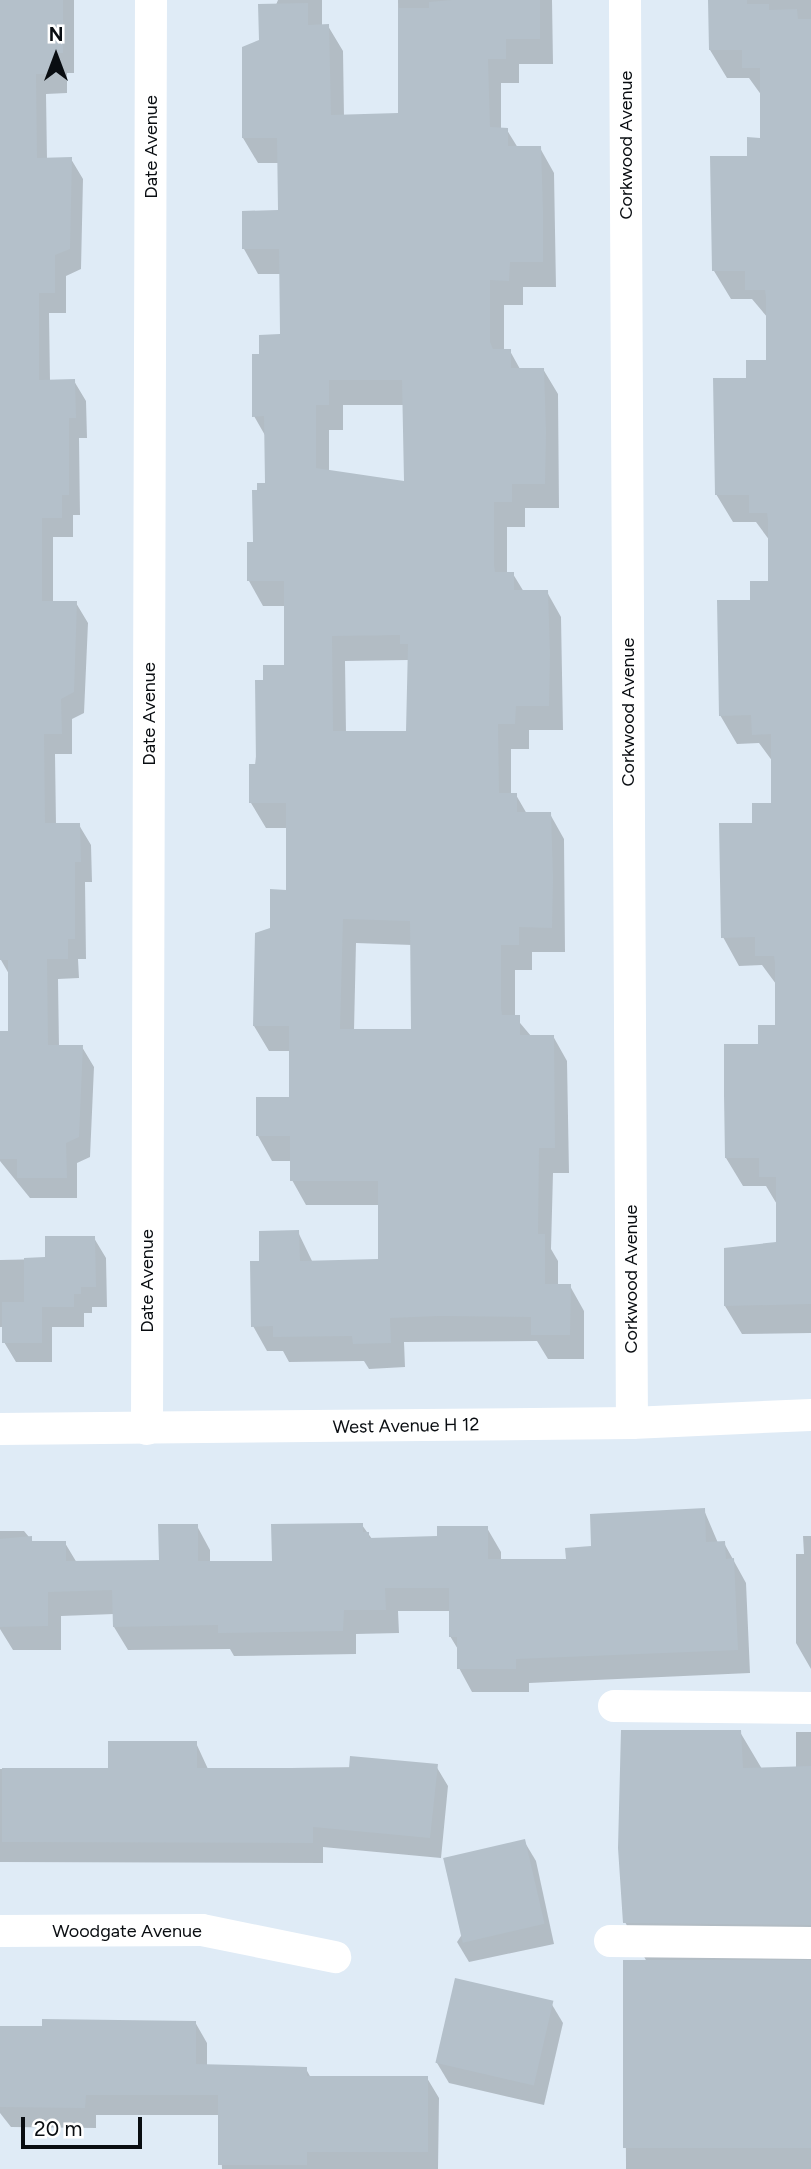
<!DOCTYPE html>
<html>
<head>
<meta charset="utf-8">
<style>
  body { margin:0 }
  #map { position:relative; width:811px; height:2169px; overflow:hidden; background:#dfebf6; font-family:Figtree,sans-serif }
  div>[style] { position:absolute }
  .shadow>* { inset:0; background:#0003 }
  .building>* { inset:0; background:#b4c0ca; transform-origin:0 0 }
  .minor>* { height:32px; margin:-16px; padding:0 16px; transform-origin:16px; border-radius:16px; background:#fff }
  span { translate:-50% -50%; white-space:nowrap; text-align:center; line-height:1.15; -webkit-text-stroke:5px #fff; paint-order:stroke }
  .street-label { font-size:18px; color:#090d11 }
  .north { position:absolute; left:21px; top:21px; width:70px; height:70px; -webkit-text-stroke:5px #fff; paint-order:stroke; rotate:0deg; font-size:19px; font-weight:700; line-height:28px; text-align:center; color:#090d11 }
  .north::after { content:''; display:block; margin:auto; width:24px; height:32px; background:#090d11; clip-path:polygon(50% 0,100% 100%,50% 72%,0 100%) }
  .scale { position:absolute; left:21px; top:2117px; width:121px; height:32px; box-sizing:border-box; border:4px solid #090d11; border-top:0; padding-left:9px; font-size:21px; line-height:24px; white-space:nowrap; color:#090d11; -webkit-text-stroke:5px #fff; paint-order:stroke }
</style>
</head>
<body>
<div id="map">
  <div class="shadow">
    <i style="clip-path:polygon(0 0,74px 0,74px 73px,67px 73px,67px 93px,46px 94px,47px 159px,71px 159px,83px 179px,81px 269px,66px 276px,66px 313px,49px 313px,50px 381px,74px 381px,86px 401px,87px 438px,79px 438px,80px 515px,73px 515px,73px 537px,53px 537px,53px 603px,76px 603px,88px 623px,84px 713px,72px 719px,72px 754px,55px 754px,56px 825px,79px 825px,91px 845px,92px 882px,85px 882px,86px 959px,78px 959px,79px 978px,58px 979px,59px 1047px,82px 1047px,94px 1067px,90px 1157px,77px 1163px,77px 1198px,30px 1198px,0 1161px,0 1033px,9px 1033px,9px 974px,1px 960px,0 912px)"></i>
    <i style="clip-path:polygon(evenodd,278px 0,322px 0,322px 26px,328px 26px,343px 51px,344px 117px,399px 115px,398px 0,552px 0,553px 64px,519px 64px,519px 83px,501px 83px,501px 130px,507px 130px,518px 148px,540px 148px,554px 173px,556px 287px,523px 287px,523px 305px,504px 305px,504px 351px,510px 351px,520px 369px,543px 369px,558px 394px,559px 508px,525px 508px,525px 527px,507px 527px,507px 574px,513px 574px,524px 592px,547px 592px,561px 617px,563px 730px,529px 730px,529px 749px,511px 749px,511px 795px,516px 795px,527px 814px,550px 814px,564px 839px,565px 952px,532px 952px,532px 970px,515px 970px,515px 1017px,531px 1036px,553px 1036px,567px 1061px,569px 1173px,553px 1173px,551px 1249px,558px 1261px,558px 1286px,570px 1286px,584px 1311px,584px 1359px,548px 1359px,537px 1341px,404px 1342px,405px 1367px,369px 1369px,364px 1361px,289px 1362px,283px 1351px,267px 1351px,253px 1326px,261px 1263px,298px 1232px,313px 1263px,379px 1261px,379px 1205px,306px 1205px,292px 1180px,292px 1161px,272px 1161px,258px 1136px,291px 1099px,291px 1051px,269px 1051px,254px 1026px,272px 929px,288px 891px,288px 828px,266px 828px,251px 803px,264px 682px,285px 666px,285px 606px,263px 606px,249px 581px,267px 485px,266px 437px,254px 416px,260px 356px,282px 336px,281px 274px,258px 274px,244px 249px,280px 212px,279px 163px,258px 163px,243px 138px,261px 41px,278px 0,343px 405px,404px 405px,405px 483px,329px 472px,329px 430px,343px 430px,343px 405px,278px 0,409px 660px,408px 733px,346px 733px,345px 661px,409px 660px,278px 0,356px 943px,412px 945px,413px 1031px,354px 1031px,356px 943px)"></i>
    <i style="clip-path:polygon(710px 0,811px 0,811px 1333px,742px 1334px,725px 1306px,778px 1244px,778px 1206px,766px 1186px,743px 1186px,726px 1158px,760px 1046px,776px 1026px,776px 984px,762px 965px,739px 966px,723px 937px,754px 825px,773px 805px,773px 762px,759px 743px,737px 744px,720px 715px,751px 602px,770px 583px,770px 541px,756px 522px,733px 522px,716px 494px,748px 380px,768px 361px,768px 318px,752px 299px,731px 299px,714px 271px,749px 158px,762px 139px,762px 96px,749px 78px,727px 78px,710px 50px)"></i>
    <i style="clip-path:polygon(94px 1238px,106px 1258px,107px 1307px,92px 1307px,92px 1313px,84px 1313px,84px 1327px,52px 1327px,52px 1362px,16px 1362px,4px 1342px,4px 1327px,0 1327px,0 1260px,47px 1259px)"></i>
    <i style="clip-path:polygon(704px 1510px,718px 1543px,724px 1543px,746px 1583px,750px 1673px,529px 1683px,529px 1692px,472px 1692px,459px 1668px,459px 1651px,450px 1636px,450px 1611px,398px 1611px,399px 1633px,356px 1634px,356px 1654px,234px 1656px,230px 1649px,128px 1650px,114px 1627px,114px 1614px,61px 1616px,61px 1650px,13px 1650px,0 1629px,0 1531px,24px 1531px,34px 1543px,65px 1543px,77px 1563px,161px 1562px,197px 1526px,210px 1550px,210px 1562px,273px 1562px,362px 1525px,372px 1539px,439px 1538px,487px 1528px,501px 1552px,501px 1561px,567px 1561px)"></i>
    <i style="clip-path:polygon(803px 1536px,811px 1536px,811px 1669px,796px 1643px,796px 1554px,804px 1554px)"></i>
    <i style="clip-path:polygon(740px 1732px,762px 1769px,796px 1769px,796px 1732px,811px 1732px,811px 2169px,626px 2169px,625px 1961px,647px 1962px,625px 1922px)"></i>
    <i style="clip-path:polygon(196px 1743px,208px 1769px,436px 1766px,448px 1786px,441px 1858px,323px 1847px,323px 1863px,0 1862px,0 1769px,110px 1769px)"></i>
    <i style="clip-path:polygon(524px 1841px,536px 1861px,554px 1944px,469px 1962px,457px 1942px)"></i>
    <i style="clip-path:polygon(551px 2003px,563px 2023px,544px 2105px,449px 2083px,437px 2063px)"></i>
    <i style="clip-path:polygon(195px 2022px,207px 2043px,207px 2066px,306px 2069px,311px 2078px,427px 2078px,439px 2098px,438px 2169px,222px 2169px,220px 2115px,96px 2115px,96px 2128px,11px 2127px,0 2113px,0 2028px)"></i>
  </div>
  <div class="building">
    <i style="clip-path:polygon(0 0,63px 0,63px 53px,56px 53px,56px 74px,36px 74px,37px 158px,72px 157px,70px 249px,55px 255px,55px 293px,39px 293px,39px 380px,75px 379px,76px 418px,69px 418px,69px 495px,62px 495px,62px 518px,42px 518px,42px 601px,77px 601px,74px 692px,61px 699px,62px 734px,44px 734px,45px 823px,80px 823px,81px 862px,75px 862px,75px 939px,68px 939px,68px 959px,47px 959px,48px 1045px,83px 1045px,79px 1137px,66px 1143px,67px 1178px,17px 1178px,17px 1159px,0 1159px,0 1031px,8px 1031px,8px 960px,0 960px)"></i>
    <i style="clip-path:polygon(evenodd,452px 0,540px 0,540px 39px,506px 39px,506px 59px,488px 59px,490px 127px,508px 128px,508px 146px,541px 146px,543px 212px,543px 262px,510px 262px,509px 281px,490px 280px,490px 342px,493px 349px,511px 349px,511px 368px,544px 368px,546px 433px,545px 484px,512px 484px,512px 502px,494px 502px,494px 565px,495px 572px,514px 572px,514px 590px,548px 590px,550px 655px,549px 706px,516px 706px,515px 724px,498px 724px,499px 793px,517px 793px,517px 812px,551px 812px,553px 878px,552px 928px,519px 927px,519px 945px,501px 945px,501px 1008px,502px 1015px,520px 1015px,520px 1035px,554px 1035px,555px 1148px,539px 1148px,538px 1234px,545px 1234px,545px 1284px,571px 1284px,570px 1335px,531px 1335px,531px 1317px,439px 1316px,390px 1318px,391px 1343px,353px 1344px,352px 1336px,273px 1337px,273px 1326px,251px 1327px,250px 1261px,259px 1261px,259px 1231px,299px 1230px,300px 1261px,378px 1259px,378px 1181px,290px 1181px,290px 1136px,256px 1136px,256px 1097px,289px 1097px,289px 1026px,253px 1026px,255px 933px,270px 928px,270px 889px,286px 890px,286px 803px,249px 803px,249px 764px,256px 764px,255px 680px,263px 680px,263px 665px,284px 665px,284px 581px,247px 581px,247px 542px,253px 542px,252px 490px,257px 490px,257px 483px,265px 483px,264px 416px,252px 417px,252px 354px,259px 354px,259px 335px,280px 334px,279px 249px,242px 249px,242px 211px,278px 210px,277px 138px,242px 138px,242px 47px,259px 40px,258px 4px,308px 3px,308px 25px,329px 24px,331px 115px,398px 113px,398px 8px,429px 8px,429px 2px,452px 0,329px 380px,402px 380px,404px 481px,316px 468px,316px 405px,329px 405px,329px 380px,452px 0,400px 635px,400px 644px,408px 644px,406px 731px,333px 731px,332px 636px,400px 635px,452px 0,343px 919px,410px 921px,411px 1029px,340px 1029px,343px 919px)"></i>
    <i style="clip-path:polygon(708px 0,747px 0,747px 4px,769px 4px,769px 10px,797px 9px,798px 19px,811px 19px,811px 1304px,724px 1306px,724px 1248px,776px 1242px,776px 1177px,759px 1177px,759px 1158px,725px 1158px,724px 1095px,724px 1044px,758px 1044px,758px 1025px,775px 1025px,775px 963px,774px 956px,755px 956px,755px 937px,721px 938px,719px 823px,752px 823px,752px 803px,771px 803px,771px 734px,752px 735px,751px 715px,719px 716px,717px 600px,750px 600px,750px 581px,768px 581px,768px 520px,767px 513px,749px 513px,749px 495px,715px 495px,713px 378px,746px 378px,746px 360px,766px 360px,766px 297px,765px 290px,745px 290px,745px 271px,712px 271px,710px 156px,747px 156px,747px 137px,760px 138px,760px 68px,742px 68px,742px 50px,709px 50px)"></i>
    <i style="clip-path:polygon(45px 1236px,95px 1236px,96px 1287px,81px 1287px,81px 1294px,74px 1294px,74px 1307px,42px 1307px,42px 1343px,2px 1343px,2px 1302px,24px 1302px,24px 1258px,45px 1257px)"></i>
    <i style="clip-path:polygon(705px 1508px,706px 1542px,725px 1541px,726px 1559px,734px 1558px,738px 1650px,516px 1659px,516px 1669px,457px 1669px,457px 1637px,449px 1637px,449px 1588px,385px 1588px,386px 1610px,344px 1610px,343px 1631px,218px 1633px,218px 1625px,113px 1627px,112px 1590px,48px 1592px,48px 1626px,0 1627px,0 1539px,32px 1536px,32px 1541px,66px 1541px,66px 1561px,159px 1560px,158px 1524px,198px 1524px,198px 1561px,272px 1561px,271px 1524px,363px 1523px,363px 1532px,369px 1532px,369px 1538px,437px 1536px,437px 1526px,488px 1526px,488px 1559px,566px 1559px,565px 1548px,591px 1546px,590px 1514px)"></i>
    <i style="clip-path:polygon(621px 1730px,741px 1730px,743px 1768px,811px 1766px,811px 1925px,623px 1923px,618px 1848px)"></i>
    <i style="clip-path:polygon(108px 1741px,197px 1741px,197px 1768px,349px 1768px,350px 1756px,438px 1764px,430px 1838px,313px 1827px,313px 1843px,2px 1842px,2px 1768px,108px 1768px)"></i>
    <i style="left:525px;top:1839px;width:87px;height:84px;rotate:77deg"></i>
    <i style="left:623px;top:1960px;width:188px;height:188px"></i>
    <i style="left:455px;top:1978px;width:101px;height:87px;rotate:13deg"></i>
    <i style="clip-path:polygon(42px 2019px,196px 2021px,196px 2064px,307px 2067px,307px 2076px,428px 2076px,428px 2152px,307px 2152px,307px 2165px,218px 2165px,218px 2095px,86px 2095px,85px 2108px,0 2107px,0 2026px,42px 2026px)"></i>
  </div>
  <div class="minor">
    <i style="left:625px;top:0;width:1423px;rotate:89.72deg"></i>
    <i style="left:0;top:1429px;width:632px;rotate:-0.54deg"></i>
    <i style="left:632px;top:1423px;width:179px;rotate:-2.6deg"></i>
    <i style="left:147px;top:1429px;width:1429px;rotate:-89.84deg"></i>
    <i style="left:614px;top:1706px;width:197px;rotate:0.6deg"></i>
    <i style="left:0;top:1931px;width:202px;rotate:-0.3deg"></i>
    <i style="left:202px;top:1930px;width:136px;rotate:11.5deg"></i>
    <i style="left:610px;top:1941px;width:201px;rotate:0.6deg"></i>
  </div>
  <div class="street-label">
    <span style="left:626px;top:145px;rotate:-90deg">Corkwood Avenue</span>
    <span style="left:151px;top:147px;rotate:-90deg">Date Avenue</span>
    <span style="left:628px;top:712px;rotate:-90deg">Corkwood Avenue</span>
    <span style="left:149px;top:714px;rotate:-90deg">Date Avenue</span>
    <span style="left:631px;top:1279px;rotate:-90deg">Corkwood Avenue</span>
    <span style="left:147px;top:1281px;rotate:-90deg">Date Avenue</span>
    <span style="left:406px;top:1426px;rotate:-1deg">West Avenue H 12</span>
    <span style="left:127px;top:1931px">Woodgate Avenue</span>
  </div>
  <div class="north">N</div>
  <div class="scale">20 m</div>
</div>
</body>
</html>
